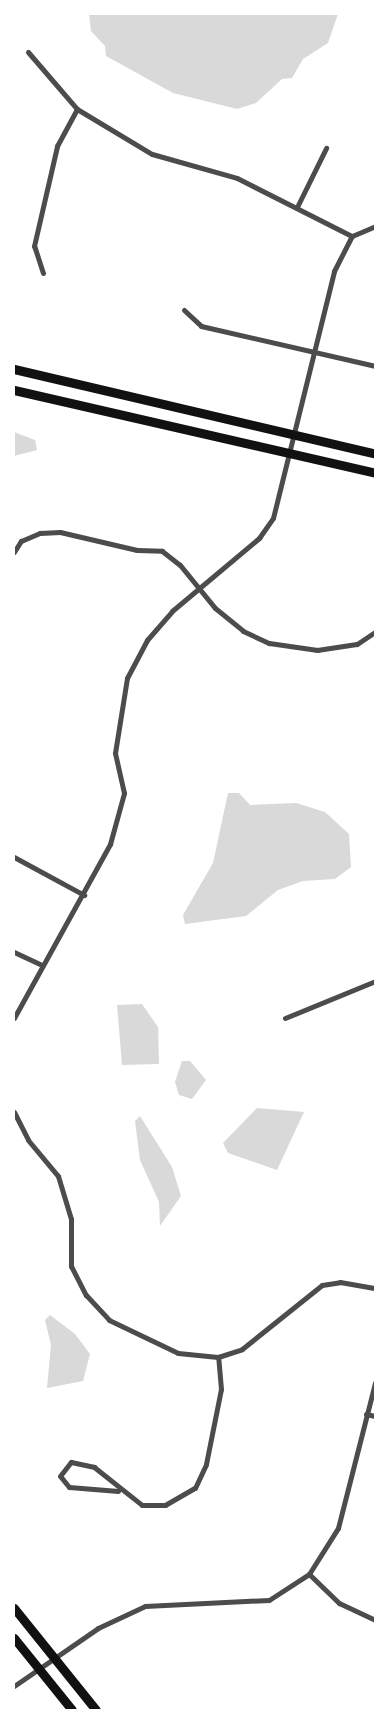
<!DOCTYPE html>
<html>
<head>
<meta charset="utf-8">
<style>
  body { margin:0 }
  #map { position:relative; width:389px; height:1724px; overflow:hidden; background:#fff; font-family:"Space Grotesk",sans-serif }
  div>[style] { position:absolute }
  .water>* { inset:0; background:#d9d9d9 }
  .minor>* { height:5px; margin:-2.5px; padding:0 2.5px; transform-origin:2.5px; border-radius:2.5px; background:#4c4c4c }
  .secondary>* { height:9px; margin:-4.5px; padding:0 4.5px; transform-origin:4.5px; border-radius:4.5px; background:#111 }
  span { translate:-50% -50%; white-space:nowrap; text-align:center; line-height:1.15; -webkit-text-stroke:5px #fff; paint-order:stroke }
  .frame { position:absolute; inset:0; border:15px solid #fff; pointer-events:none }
</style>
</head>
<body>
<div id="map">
  <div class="water">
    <i style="clip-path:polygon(89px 14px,338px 14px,328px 43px,303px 59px,292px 78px,282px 79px,256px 103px,237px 109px,173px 93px,106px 56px,105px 46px,91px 31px)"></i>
    <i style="clip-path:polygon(14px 432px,35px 440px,37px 450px,14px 456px)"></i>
    <i style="clip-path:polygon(228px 793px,239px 793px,250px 805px,296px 803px,325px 812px,349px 834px,351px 867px,335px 879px,303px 881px,278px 890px,246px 916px,185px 924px,183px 915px,213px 863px)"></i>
    <i style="clip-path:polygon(142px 1004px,158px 1027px,159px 1064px,122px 1065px,117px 1005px)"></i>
    <i style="clip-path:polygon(182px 1061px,190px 1061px,206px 1080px,192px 1099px,179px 1095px,175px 1082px)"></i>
    <i style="clip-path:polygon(257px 1108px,304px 1112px,277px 1170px,228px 1153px,223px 1143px)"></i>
    <i style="clip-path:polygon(140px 1116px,172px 1167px,181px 1196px,160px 1226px,159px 1202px,140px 1160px,135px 1121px)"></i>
    <i style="clip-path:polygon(50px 1315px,75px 1334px,90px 1354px,83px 1381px,47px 1388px,51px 1345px,45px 1320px)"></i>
  </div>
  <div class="minor">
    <i style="left:28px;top:52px;width:75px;rotate:49.3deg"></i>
    <i style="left:77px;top:109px;width:87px;rotate:31deg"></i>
    <i style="left:152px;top:154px;width:88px;rotate:15.8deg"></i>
    <i style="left:237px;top:178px;width:129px;rotate:26.8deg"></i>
    <i style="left:352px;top:236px;width:25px;rotate:-23deg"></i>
    <i style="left:297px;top:207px;width:66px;rotate:-63.8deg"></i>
    <i style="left:43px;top:273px;width:28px;rotate:-108deg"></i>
    <i style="left:34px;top:246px;width:103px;rotate:-77deg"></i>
    <i style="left:57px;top:146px;width:42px;rotate:-61.6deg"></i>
    <i style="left:184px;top:310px;width:23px;rotate:43deg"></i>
    <i style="left:201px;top:326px;width:179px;rotate:12.9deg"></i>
    <i style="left:14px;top:552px;width:13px;rotate:-58deg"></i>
    <i style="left:21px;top:541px;width:21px;rotate:-23deg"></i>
    <i style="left:40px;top:533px;width:20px;rotate:-3deg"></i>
    <i style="left:60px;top:532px;width:79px;rotate:13.2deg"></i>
    <i style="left:137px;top:550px;width:25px;rotate:2deg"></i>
    <i style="left:162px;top:551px;width:23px;rotate:38deg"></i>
    <i style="left:180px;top:565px;width:55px;rotate:50.9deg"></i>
    <i style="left:215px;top:608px;width:36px;rotate:39deg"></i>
    <i style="left:243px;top:631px;width:29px;rotate:25deg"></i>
    <i style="left:269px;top:643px;width:49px;rotate:8.3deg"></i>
    <i style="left:317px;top:650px;width:40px;rotate:-8.5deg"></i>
    <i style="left:357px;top:644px;width:22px;rotate:-34deg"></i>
    <i style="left:14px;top:857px;width:80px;rotate:28.5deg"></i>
    <i style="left:14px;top:952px;width:29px;rotate:25deg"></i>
    <i style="left:14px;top:1018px;width:199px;rotate:-61.1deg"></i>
    <i style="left:110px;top:844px;width:53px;rotate:-74.6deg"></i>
    <i style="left:124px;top:793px;width:41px;rotate:-102.7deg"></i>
    <i style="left:115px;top:753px;width:76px;rotate:-80.9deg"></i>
    <i style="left:127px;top:678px;width:43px;rotate:-62.2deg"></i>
    <i style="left:147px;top:640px;width:38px;rotate:-49deg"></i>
    <i style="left:172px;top:611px;width:114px;rotate:-40deg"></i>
    <i style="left:259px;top:538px;width:24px;rotate:-55deg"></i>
    <i style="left:273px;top:518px;width:254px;rotate:-76.1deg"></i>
    <i style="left:334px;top:271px;width:39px;rotate:-63deg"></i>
    <i style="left:285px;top:1018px;width:97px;rotate:-22.3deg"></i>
    <i style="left:14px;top:1112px;width:31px;rotate:63deg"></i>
    <i style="left:28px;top:1140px;width:47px;rotate:50.2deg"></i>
    <i style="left:58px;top:1176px;width:45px;rotate:73.2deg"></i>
    <i style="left:71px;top:1219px;width:47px;rotate:90deg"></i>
    <i style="left:71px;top:1266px;width:33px;rotate:63deg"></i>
    <i style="left:86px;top:1295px;width:34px;rotate:47deg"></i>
    <i style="left:109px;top:1320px;width:76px;rotate:25.6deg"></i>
    <i style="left:178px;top:1353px;width:40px;rotate:5.7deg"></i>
    <i style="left:218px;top:1357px;width:25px;rotate:-18deg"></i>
    <i style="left:242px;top:1349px;width:102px;rotate:-38.7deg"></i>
    <i style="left:322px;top:1285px;width:18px;rotate:-9deg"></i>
    <i style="left:340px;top:1282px;width:36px;rotate:10deg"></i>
    <i style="left:366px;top:1414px;width:9px;rotate:13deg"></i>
    <i style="left:118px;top:1491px;width:49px;rotate:-175.3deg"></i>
    <i style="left:69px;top:1487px;width:14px;rotate:-129deg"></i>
    <i style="left:60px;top:1476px;width:18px;rotate:-52deg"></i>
    <i style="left:71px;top:1462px;width:24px;rotate:12deg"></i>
    <i style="left:94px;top:1467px;width:61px;rotate:38.4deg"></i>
    <i style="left:142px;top:1505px;width:23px"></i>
    <i style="left:165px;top:1505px;width:34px;rotate:-30deg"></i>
    <i style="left:195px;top:1488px;width:26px;rotate:-65deg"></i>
    <i style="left:206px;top:1464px;width:76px;rotate:-78.7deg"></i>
    <i style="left:221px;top:1389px;width:32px;rotate:-95deg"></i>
    <i style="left:309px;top:1574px;width:42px;rotate:44deg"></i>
    <i style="left:339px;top:1603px;width:40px;rotate:25deg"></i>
    <i style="left:14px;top:1686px;width:102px;rotate:-34.6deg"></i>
    <i style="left:98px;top:1628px;width:52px;rotate:-25.1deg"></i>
    <i style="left:145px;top:1606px;width:124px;rotate:-2.8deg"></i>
    <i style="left:269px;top:1600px;width:48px;rotate:-33deg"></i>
    <i style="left:309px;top:1574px;width:54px;rotate:-57.8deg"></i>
    <i style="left:338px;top:1528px;width:150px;rotate:-75.7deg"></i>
  </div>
  <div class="secondary">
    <i style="left:14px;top:369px;width:371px;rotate:13.2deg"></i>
    <i style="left:14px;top:390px;width:370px;rotate:12.9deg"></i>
    <i style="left:14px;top:1608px;width:131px;rotate:51.2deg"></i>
    <i style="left:14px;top:1638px;width:92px;rotate:51.1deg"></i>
  </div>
  <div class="frame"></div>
</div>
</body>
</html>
